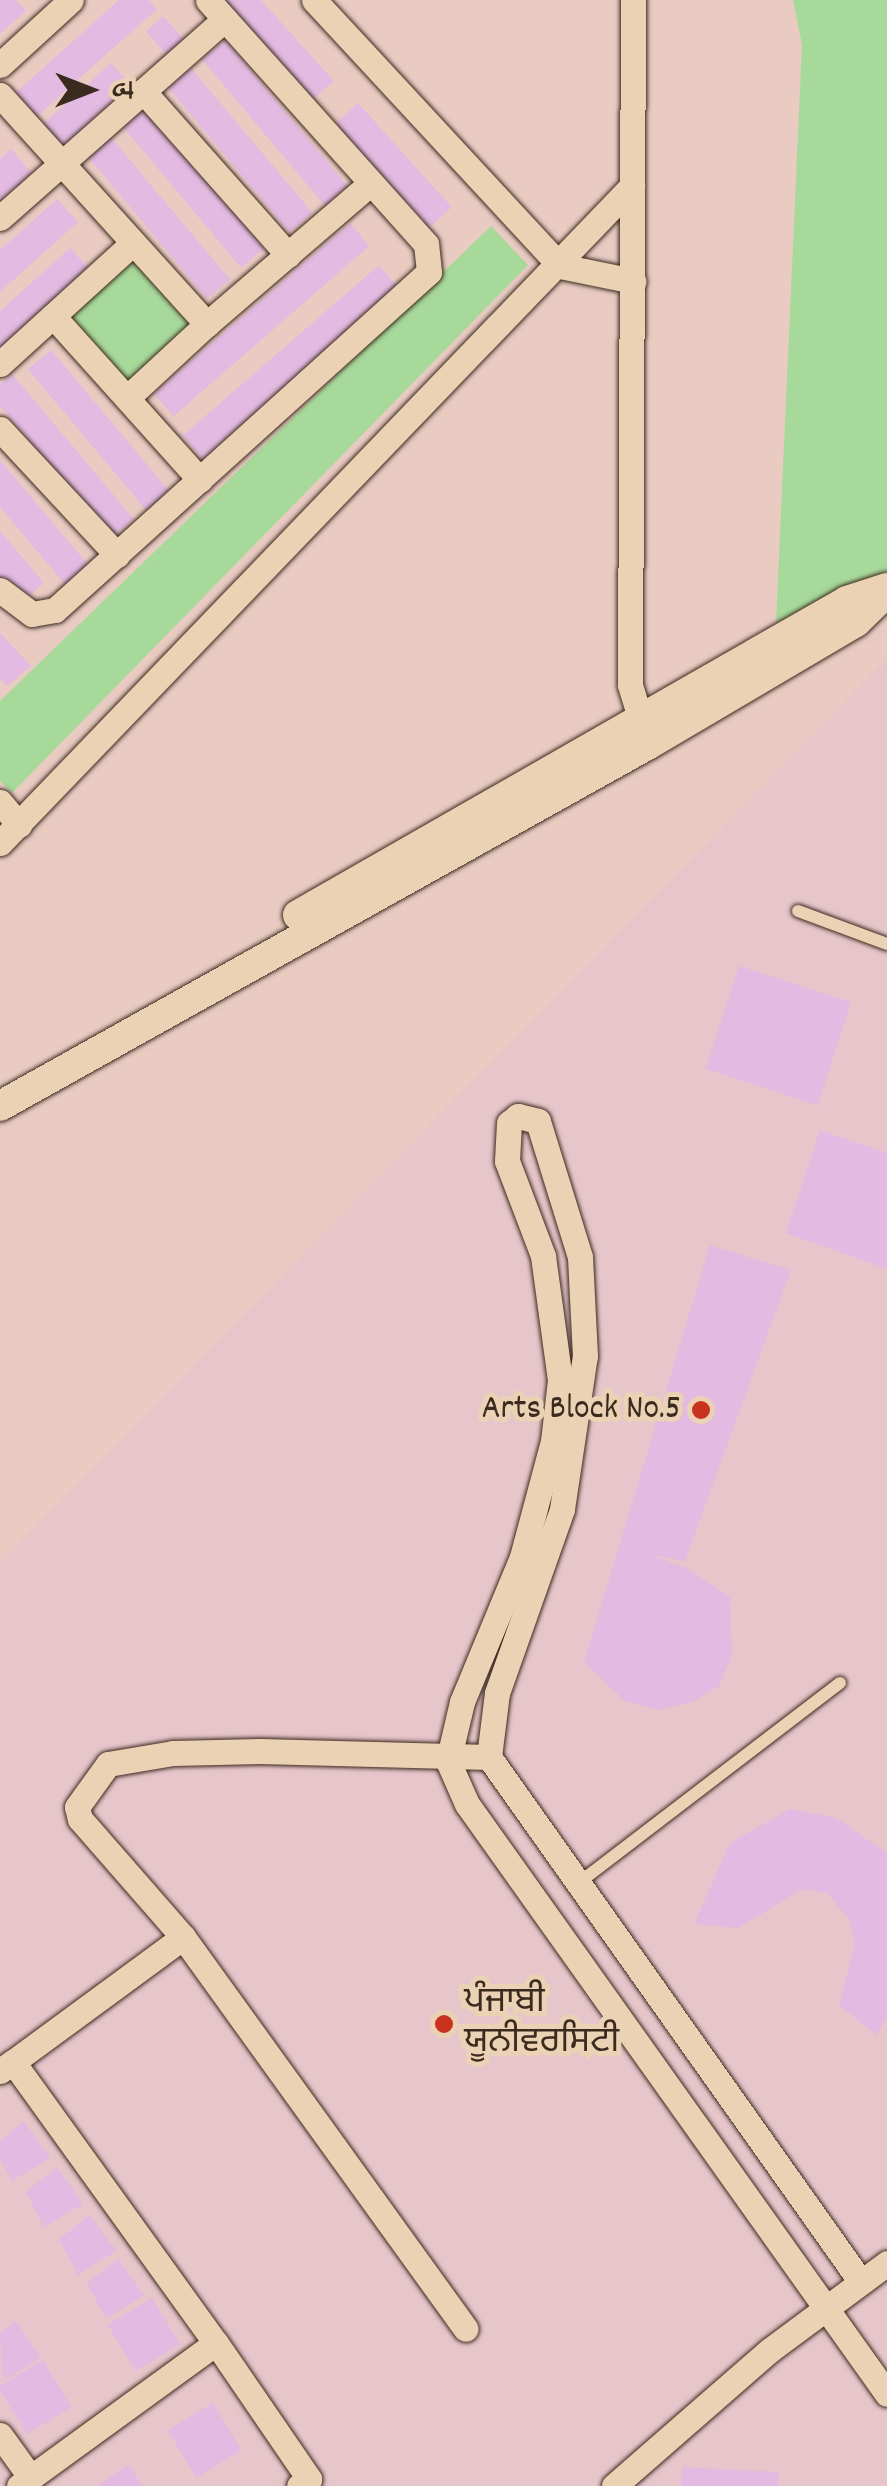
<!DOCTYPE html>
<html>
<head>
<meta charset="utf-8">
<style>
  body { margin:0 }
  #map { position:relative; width:887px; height:2486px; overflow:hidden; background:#e9cbc2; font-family:Dekko,"Playpen Sans Deva","Noto Sans Gurmukhi",sans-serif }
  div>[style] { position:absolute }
  .built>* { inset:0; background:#e7c6cb }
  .green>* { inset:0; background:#a7d99a; transform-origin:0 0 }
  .building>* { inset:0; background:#e3bae1; transform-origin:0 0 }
  .roads { filter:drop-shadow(0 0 2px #3b2a1e) drop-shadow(0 0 2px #3b2a1e) }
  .service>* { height:12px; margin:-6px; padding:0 6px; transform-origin:6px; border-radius:6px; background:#ecd2b4 }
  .minor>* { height:25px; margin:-12.5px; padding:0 12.5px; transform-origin:12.5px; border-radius:12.5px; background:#ecd2b4 }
  .tertiary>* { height:30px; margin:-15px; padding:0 15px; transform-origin:15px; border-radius:15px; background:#ecd2b4 }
  .dots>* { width:28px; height:28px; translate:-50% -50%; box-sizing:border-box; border:5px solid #ecd2b4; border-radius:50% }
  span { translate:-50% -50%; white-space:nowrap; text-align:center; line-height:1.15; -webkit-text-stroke:10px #ecd2b4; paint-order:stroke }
  .poi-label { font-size:35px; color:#3b2a1e }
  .right { translate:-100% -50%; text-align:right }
  .left { translate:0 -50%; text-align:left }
  .north { position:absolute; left:40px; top:40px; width:100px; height:100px; -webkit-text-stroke:8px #ecd2b4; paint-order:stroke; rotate:90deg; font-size:28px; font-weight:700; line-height:40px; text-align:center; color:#3b2a1e }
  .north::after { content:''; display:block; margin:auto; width:35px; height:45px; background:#3b2a1e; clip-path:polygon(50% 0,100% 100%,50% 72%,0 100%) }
</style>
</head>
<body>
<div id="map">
  <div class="built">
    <i style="clip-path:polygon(887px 659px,887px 2486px,0 2486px,0 1563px)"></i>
  </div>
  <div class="green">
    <i style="clip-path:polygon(793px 0,887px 0,887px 573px,776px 623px,802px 45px)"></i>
    <i style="clip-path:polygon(491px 226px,528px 265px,12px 793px,0 781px,0 701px)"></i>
    <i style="left:132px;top:253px;width:96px;height:94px;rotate:49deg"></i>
  </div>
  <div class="building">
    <i style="clip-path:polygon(0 0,16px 0,26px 11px,0 34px)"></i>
    <i style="clip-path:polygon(119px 0,149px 0,157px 9px,34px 119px,13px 95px)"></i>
    <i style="clip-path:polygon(217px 0,261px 0,334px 81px,309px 103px)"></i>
    <i style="left:163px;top:16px;width:31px;height:23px;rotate:48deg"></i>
    <i style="left:225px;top:40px;width:191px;height:30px;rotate:50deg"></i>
    <i style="left:111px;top:63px;width:31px;height:94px;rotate:48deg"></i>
    <i style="left:191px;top:68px;width:189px;height:30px;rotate:50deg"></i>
    <i style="left:142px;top:103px;width:190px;height:30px;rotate:50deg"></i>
    <i style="left:358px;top:103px;width:140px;height:33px;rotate:48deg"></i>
    <i style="left:108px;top:134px;width:190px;height:30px;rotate:50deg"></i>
    <i style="clip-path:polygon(11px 149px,32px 173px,0 202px,0 159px)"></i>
    <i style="clip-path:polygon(57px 199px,78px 222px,0 292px,0 250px)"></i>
    <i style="left:350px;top:223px;width:30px;height:260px;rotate:49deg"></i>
    <i style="clip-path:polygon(70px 248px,91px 271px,0 353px,0 311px)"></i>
    <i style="left:379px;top:265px;width:32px;height:260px;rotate:49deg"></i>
    <i style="left:51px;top:350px;width:189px;height:30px;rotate:50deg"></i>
    <i style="clip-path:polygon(12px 374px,134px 519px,111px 538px,0 406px,0 384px)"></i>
    <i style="clip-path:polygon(0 460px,91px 568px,68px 588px,0 507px)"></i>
    <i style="clip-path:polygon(0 531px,44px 583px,21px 603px,0 578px)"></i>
    <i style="clip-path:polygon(0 633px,31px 666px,7px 686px,0 679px)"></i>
    <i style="left:739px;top:966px;width:118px;height:108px;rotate:18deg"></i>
    <i style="clip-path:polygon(820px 1130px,887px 1153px,887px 1269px,786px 1233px)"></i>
    <i style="clip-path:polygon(710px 1245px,791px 1270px,685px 1561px,648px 1554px,689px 1569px,730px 1597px,732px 1655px,719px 1686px,695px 1701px,659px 1710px,625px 1701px,584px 1662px)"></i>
    <i style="clip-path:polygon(790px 1809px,836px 1818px,887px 1853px,887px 2018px,876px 2035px,839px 2005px,855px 1942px,849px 1919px,827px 1893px,803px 1889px,738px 1928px,694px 1924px,730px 1843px)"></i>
    <i style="clip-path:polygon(24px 2121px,50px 2158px,12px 2181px,0 2159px,0 2141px)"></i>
    <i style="clip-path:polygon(57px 2167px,83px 2204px,44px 2227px,26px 2192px)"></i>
    <i style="clip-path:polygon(90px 2215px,116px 2251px,78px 2275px,59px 2239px)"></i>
    <i style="clip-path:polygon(118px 2259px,144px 2295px,106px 2319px,87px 2283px)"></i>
    <i style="left:152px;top:2298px;width:54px;height:52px;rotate:59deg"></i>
    <i style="clip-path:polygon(16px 2321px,41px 2358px,3px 2381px,0 2333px)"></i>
    <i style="left:43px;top:2360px;width:55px;height:52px;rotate:59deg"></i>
    <i style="left:213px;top:2403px;width:55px;height:53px;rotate:59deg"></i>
    <i style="clip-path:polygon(129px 2464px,142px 2486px,97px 2486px)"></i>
    <i style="clip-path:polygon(682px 2467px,779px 2472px,778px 2486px,681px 2486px)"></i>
  </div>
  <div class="roads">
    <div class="service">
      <i style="left:798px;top:911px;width:95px;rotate:20.3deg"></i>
      <i style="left:581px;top:1881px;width:326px;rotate:-37.4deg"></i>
    </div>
    <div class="minor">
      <i style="left:314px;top:0;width:362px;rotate:47.2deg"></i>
      <i style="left:560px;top:266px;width:75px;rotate:11.6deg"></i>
      <i style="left:633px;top:0;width:685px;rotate:90.25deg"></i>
      <i style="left:630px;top:685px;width:54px;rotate:72.9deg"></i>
      <i style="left:0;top:65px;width:96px;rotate:-42.5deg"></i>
      <i style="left:143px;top:91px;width:219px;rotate:48.5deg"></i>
      <i style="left:0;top:95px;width:309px;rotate:47.9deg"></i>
      <i style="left:207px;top:324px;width:216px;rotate:-40.7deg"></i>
      <i style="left:0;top:218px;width:300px;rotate:-41.5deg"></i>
      <i style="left:53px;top:316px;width:220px;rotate:48.1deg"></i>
      <i style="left:0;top:364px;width:180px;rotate:-42.3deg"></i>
      <i style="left:127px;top:398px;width:109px;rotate:-42.8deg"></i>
      <i style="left:0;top:429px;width:172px;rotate:47.1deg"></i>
      <i style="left:0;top:590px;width:40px;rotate:37deg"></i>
      <i style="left:32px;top:614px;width:23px;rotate:-10deg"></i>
      <i style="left:55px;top:610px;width:504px;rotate:-42.11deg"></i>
      <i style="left:429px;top:272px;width:28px;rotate:-96deg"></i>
      <i style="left:426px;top:244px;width:327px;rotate:-131.8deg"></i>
      <i style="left:0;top:802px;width:30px;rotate:50deg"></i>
      <i style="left:0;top:843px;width:912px;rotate:-46.11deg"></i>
      <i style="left:183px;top:1937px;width:483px;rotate:54.2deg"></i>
      <i style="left:13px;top:2062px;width:211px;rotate:-36.3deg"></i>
      <i style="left:183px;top:1937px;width:157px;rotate:-131.1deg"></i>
      <i style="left:80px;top:1819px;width:12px;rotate:-104deg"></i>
      <i style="left:77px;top:1807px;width:53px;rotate:-54.2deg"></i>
      <i style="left:108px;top:1764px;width:66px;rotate:-9.6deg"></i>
      <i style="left:173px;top:1753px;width:87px;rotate:-1.3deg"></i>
      <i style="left:260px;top:1751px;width:229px;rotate:1.5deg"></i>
      <i style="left:0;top:2071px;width:16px;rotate:-35deg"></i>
      <i style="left:13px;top:2062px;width:347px;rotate:54.2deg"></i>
      <i style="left:216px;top:2343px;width:165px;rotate:55.6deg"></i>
      <i style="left:309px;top:2479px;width:12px;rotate:145deg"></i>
      <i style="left:861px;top:2282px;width:643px;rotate:-125.32deg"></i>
      <i style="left:489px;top:1757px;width:64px;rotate:-82.9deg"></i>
      <i style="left:497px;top:1693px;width:195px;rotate:-70.5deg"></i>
      <i style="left:562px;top:1509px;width:155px;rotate:-81.5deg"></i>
      <i style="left:585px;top:1356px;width:99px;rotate:-92.9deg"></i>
      <i style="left:580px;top:1257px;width:142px;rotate:-107.2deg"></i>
      <i style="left:538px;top:1121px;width:21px;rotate:-166deg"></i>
      <i style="left:518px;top:1116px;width:11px;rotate:142deg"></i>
      <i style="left:509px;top:1123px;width:38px;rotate:93deg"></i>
      <i style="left:507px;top:1161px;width:102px;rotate:69.2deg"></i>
      <i style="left:543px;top:1256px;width:125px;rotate:82.2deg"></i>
      <i style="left:560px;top:1380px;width:61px;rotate:96.5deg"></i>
      <i style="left:553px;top:1441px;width:120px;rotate:105deg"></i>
      <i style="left:522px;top:1557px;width:157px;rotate:112.5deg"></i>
      <i style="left:462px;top:1702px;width:61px;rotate:103.3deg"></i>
      <i style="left:448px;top:1761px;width:47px;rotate:66.2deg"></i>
      <i style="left:467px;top:1804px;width:724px;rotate:54.55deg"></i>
      <i style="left:0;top:2435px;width:53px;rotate:54.2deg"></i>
      <i style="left:19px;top:2486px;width:243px;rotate:-36deg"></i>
      <i style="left:614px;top:2486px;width:207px;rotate:-41.1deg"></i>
      <i style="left:770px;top:2350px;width:146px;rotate:-36.6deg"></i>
    </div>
    <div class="tertiary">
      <i style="left:298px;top:915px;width:632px;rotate:-29.77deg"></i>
      <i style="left:847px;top:601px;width:42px;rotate:-18deg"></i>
      <i style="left:0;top:1106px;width:743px;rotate:-29.15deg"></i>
      <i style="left:649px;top:744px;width:240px;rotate:-30.5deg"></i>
      <i style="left:856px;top:622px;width:43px;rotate:-44.1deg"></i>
    </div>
  </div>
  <div class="dots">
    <i style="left:701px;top:1410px;background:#c8321e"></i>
    <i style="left:444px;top:2024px;background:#c8321e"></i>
  </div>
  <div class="poi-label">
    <span class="right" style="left:681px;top:1410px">Arts Block No.5</span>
    <span class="left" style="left:464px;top:2024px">ਪੰਜਾਬੀ<br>ਯੂਨੀਵਰਸਿਟੀ</span>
  </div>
  <div class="north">उ</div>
</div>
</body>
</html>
